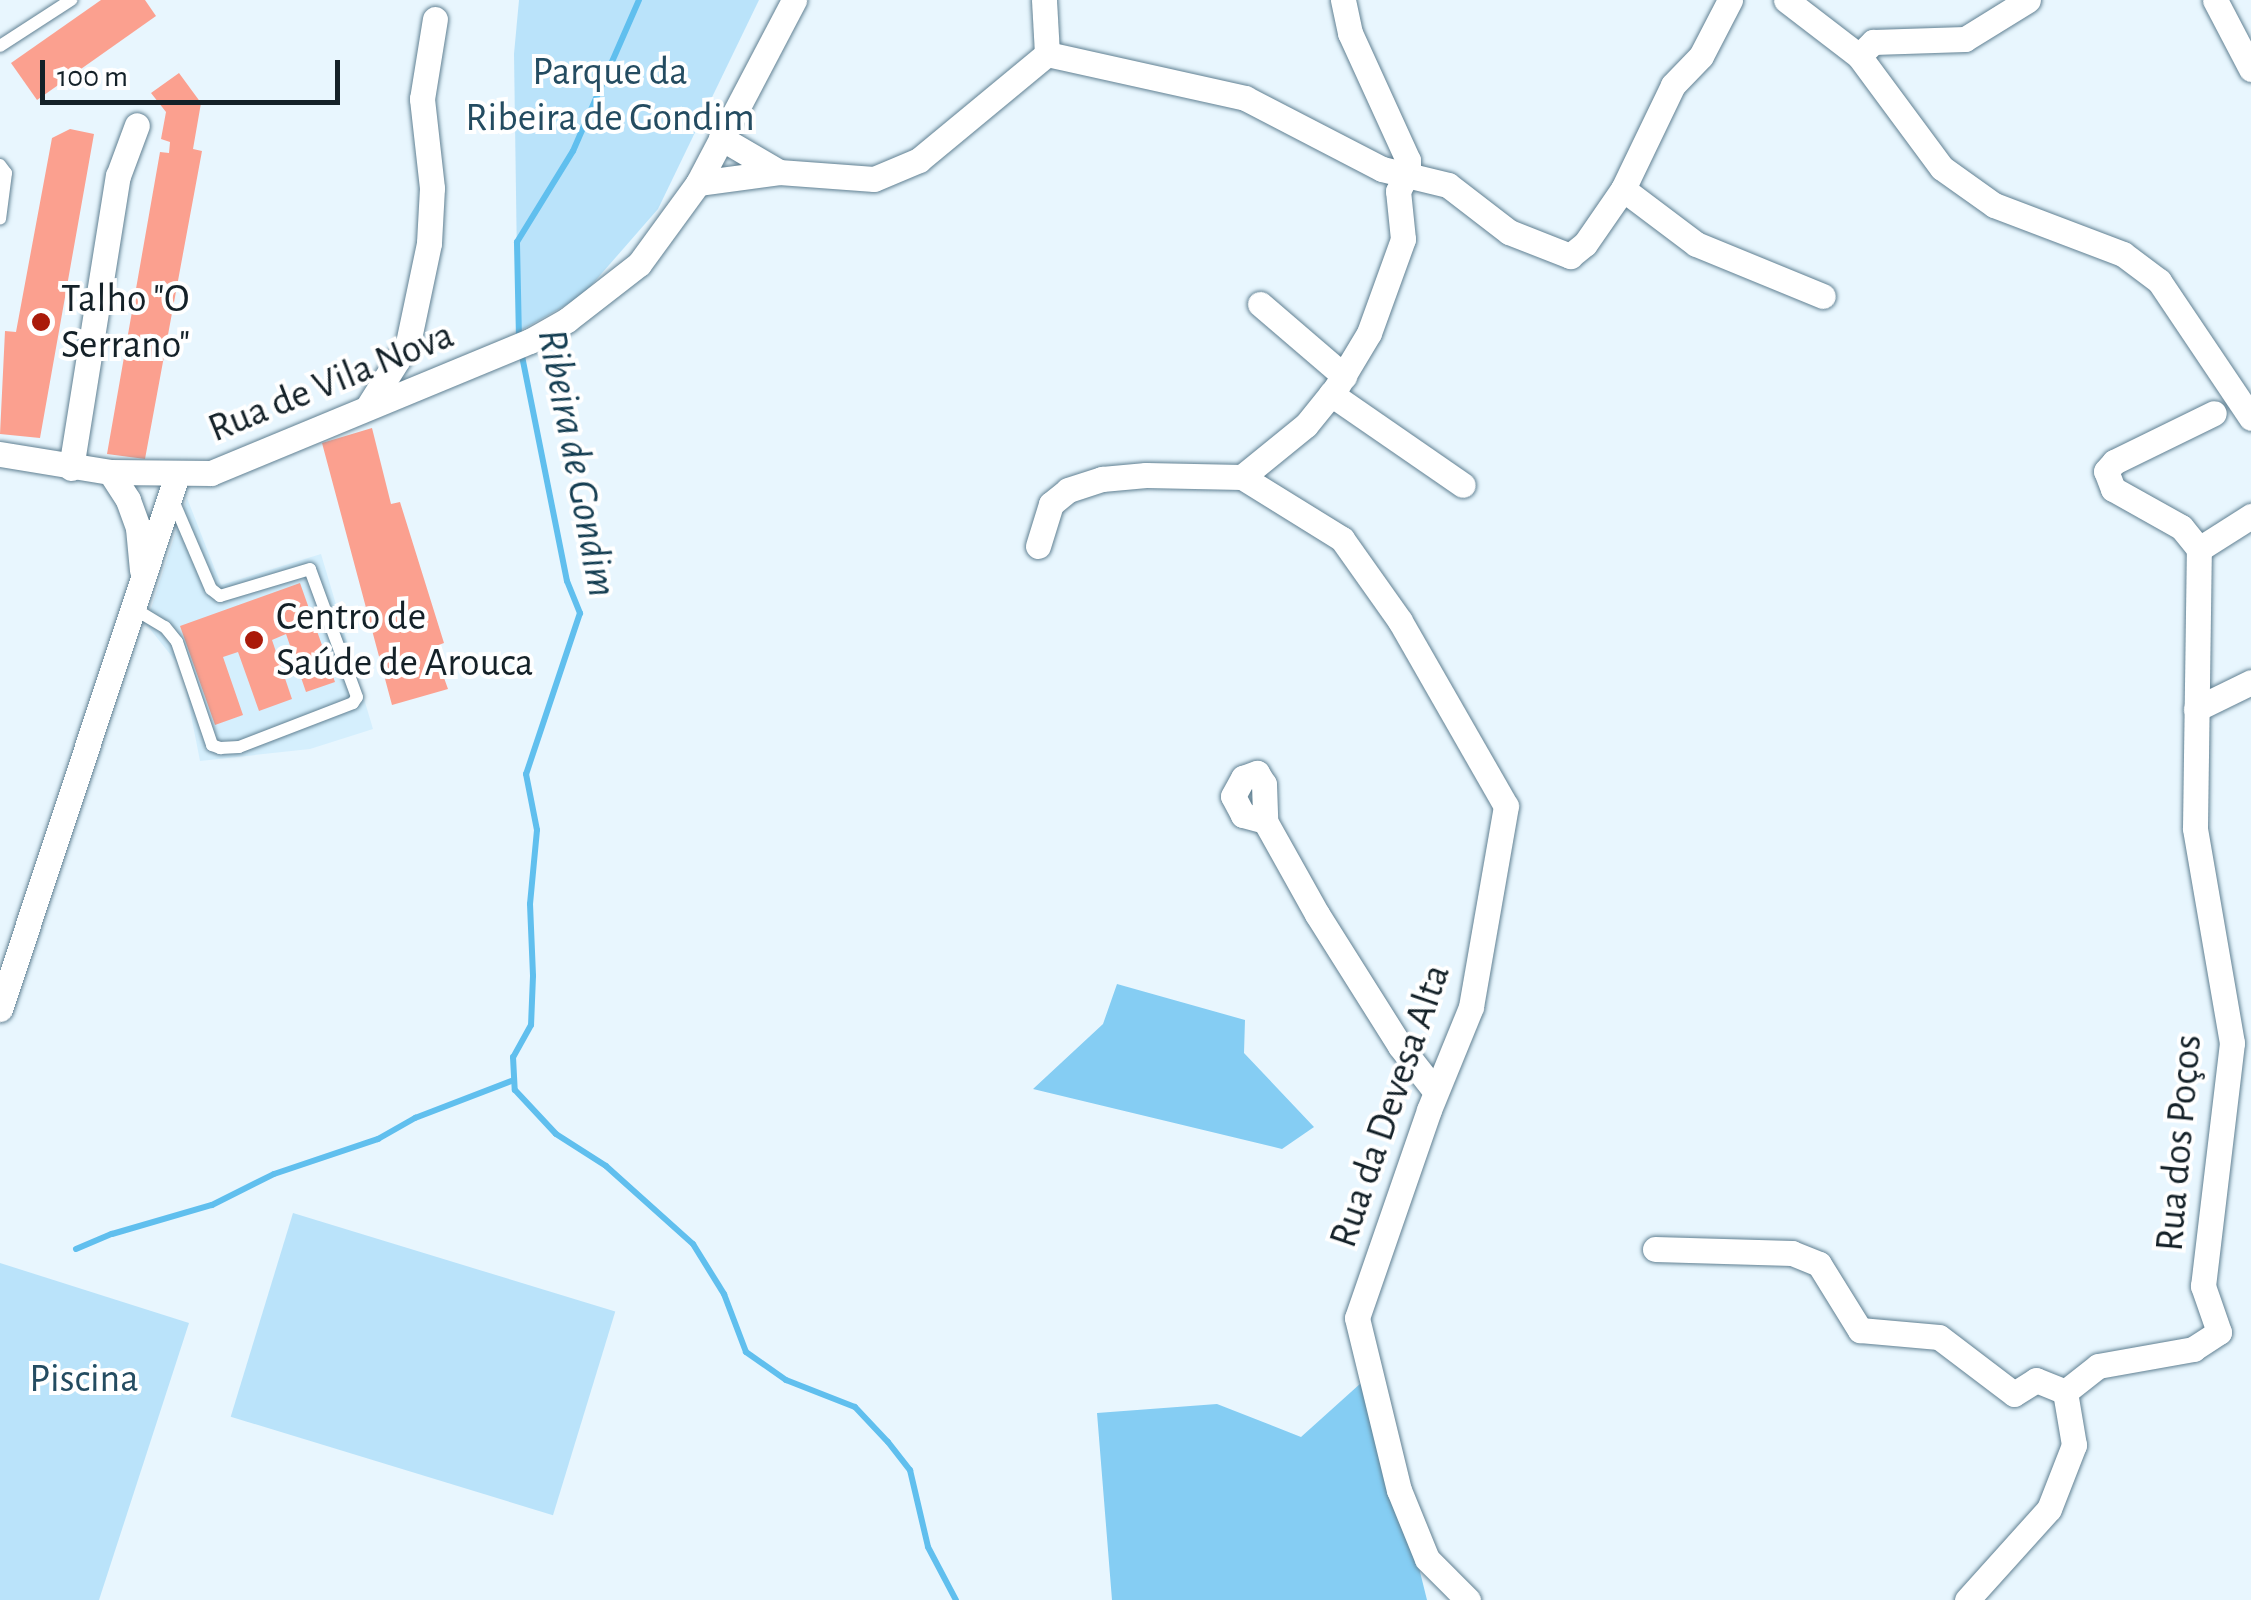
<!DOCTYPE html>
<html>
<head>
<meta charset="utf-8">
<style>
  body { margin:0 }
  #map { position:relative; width:2251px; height:1600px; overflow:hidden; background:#e8f6fe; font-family:"Alegreya Sans",sans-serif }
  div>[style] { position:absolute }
  .built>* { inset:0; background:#d5effd }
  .green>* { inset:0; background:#bae3fa; transform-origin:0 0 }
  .forest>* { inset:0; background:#85cdf3 }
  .stream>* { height:6px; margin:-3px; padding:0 3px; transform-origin:3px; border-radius:3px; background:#60bfee }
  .building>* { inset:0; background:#fba08f }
  .roads { filter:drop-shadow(0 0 2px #608092) drop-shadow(0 0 2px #608092) }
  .service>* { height:12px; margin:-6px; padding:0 6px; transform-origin:6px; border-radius:6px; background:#fff }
  .minor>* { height:25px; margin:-12.5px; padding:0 12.5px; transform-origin:12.5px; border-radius:12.5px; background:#fff }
  .dots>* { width:28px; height:28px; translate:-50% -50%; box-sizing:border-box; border:5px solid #fff; border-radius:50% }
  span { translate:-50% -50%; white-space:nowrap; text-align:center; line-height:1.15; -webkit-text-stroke:8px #fff; paint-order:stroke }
  .park-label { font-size:40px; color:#244c61 }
  .poi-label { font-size:40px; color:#142128 }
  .left { translate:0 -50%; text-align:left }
  .street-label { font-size:40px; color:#142128 }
  .water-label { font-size:42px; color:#153e52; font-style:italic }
  .scale { position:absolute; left:40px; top:60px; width:300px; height:45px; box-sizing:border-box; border:5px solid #142128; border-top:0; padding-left:12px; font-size:30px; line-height:35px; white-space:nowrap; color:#142128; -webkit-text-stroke:8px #fff; paint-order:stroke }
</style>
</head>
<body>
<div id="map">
  <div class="built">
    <i style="clip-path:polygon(187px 498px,221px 585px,321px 554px,373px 729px,310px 749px,200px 761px,182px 669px,146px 624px)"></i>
  </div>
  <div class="green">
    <i style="clip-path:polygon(519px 0,759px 0,658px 209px,582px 296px,518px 332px,514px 54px)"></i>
    <i style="left:293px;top:1213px;width:337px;height:213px;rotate:17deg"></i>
    <i style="clip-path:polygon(0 1263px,189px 1323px,99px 1600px,0 1600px)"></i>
  </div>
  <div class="forest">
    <i style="clip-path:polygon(1117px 984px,1245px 1020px,1244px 1053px,1314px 1127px,1282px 1149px,1033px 1089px,1103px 1024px)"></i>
    <i style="clip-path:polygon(1371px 1374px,1427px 1600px,1112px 1600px,1097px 1413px,1217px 1404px,1301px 1437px)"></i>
  </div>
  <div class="stream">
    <i style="left:519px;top:339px;width:97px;rotate:-91.2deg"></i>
    <i style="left:517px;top:242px;width:107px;rotate:-58.4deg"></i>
    <i style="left:573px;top:151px;width:165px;rotate:-66.4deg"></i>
    <i style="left:521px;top:351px;width:235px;rotate:78.7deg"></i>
    <i style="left:567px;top:581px;width:35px;rotate:68deg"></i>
    <i style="left:580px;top:613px;width:170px;rotate:108.5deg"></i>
    <i style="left:526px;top:774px;width:57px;rotate:78.9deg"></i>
    <i style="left:537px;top:830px;width:74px;rotate:95.4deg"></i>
    <i style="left:530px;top:904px;width:72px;rotate:87.6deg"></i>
    <i style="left:533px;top:976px;width:49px;rotate:92.3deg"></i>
    <i style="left:531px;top:1025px;width:37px;rotate:119deg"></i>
    <i style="left:513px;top:1057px;width:33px;rotate:87deg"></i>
    <i style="left:515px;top:1090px;width:60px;rotate:47deg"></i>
    <i style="left:556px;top:1134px;width:59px;rotate:32.6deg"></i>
    <i style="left:606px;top:1166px;width:117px;rotate:41.9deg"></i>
    <i style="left:693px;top:1244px;width:59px;rotate:58.2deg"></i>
    <i style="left:724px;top:1294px;width:62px;rotate:69.2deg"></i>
    <i style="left:746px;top:1352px;width:49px;rotate:35deg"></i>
    <i style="left:786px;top:1380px;width:74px;rotate:21.4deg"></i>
    <i style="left:855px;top:1407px;width:48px;rotate:46.7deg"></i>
    <i style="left:888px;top:1442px;width:36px;rotate:52deg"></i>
    <i style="left:910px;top:1470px;width:79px;rotate:76.8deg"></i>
    <i style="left:928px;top:1547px;width:60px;rotate:62.2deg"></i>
    <i style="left:76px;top:1249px;width:39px;rotate:-23deg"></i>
    <i style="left:112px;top:1234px;width:104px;rotate:-16.2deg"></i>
    <i style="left:212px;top:1205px;width:69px;rotate:-26.6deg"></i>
    <i style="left:274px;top:1174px;width:110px;rotate:-18.6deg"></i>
    <i style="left:378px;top:1139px;width:43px;rotate:-29.6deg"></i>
    <i style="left:415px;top:1118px;width:106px;rotate:-21deg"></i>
  </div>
  <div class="building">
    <i style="clip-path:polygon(101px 0,145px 0,156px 16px,37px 100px,11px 63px)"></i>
    <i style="clip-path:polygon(179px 73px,201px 103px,193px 149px,202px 151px,145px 459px,107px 454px,160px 152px,169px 153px,170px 142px,161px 139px,166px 112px,151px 93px)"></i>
    <i style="clip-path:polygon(70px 129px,94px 134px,40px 438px,0 434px,5px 331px,16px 332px,52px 138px)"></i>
    <i style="clip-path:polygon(372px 428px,391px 504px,400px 502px,444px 643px,433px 647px,448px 689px,392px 705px,322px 443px)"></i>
    <i style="clip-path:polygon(300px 583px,335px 682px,306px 692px,286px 634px,272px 640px,292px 699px,259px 711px,238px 652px,223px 657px,243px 715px,215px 725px,180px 626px)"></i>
  </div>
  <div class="roads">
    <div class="service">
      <i style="left:0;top:46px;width:85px;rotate:-32.9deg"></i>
      <i style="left:0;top:165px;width:10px;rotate:53deg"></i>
      <i style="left:6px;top:173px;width:46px;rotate:97.4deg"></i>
      <i style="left:133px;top:608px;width:37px;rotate:31deg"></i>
      <i style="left:165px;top:627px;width:19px;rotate:51deg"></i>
      <i style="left:177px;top:642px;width:109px;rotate:71.2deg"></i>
      <i style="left:212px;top:745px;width:9px;rotate:21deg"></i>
      <i style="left:220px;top:748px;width:19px;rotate:-3deg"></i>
      <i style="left:239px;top:747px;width:122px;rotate:-21.1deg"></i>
      <i style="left:353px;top:703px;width:7px;rotate:-56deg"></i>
      <i style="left:357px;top:697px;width:136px;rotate:-110.2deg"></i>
      <i style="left:310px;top:569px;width:94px;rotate:163.3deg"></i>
      <i style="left:220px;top:596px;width:11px;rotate:-142deg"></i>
      <i style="left:211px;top:589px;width:99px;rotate:-113.2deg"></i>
    </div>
    <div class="minor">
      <i style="left:1044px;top:0;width:54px;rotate:86.8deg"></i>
      <i style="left:1343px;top:0;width:34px;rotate:78deg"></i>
      <i style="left:1350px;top:33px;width:140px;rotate:65.5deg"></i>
      <i style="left:1408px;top:160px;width:12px;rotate:90deg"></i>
      <i style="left:1786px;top:0;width:92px;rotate:37.5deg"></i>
      <i style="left:1859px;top:56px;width:139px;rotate:53.5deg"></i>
      <i style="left:1942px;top:168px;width:64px;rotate:35.4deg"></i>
      <i style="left:1994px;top:205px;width:138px;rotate:20.8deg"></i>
      <i style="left:2123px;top:254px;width:45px;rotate:36.9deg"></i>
      <i style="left:2159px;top:281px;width:165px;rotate:56.1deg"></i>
      <i style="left:2215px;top:0;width:78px;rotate:62.4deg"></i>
      <i style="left:1859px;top:56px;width:20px;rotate:-45deg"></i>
      <i style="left:1873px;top:42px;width:92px;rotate:-1.9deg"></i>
      <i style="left:1965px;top:39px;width:74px;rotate:-31.8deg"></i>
      <i style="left:721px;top:138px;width:67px;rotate:30.4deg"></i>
      <i style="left:698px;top:183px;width:82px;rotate:-7.7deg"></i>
      <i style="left:779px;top:172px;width:95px;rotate:4.2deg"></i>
      <i style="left:874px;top:179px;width:49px;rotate:-22.9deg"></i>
      <i style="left:919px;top:160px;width:166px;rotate:-39.6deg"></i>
      <i style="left:1047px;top:54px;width:203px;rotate:12.5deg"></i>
      <i style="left:1245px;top:98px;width:154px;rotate:27.4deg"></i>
      <i style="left:1382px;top:169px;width:68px;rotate:13.6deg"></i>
      <i style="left:1448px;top:185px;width:77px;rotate:37.6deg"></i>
      <i style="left:1509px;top:232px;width:66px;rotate:21.5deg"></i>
      <i style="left:1570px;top:256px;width:19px;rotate:-39deg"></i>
      <i style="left:1585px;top:244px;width:67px;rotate:-55.4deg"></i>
      <i style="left:1623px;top:189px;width:115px;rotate:-64.3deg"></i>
      <i style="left:1673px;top:85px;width:40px;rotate:-46deg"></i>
      <i style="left:1701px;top:56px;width:63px;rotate:-62.6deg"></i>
      <i style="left:1623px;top:189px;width:91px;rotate:37deg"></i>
      <i style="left:1696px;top:244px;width:137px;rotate:22.3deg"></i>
      <i style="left:1260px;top:304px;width:111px;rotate:40.6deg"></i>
      <i style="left:1331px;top:394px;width:160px;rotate:34.6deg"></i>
      <i style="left:369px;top:405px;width:73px;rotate:-57.8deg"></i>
      <i style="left:408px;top:343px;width:102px;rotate:-78.1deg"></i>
      <i style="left:429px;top:243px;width:55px;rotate:-86.9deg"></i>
      <i style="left:432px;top:188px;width:90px;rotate:-96.4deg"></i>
      <i style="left:422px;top:99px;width:81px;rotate:-80.8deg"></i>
      <i style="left:0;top:454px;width:111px;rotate:9.3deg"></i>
      <i style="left:110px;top:472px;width:101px;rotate:0.6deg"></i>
      <i style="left:211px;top:473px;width:345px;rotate:-22.5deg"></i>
      <i style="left:530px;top:341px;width:43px;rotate:-29.6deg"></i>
      <i style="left:567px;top:320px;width:91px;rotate:-37.9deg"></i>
      <i style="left:639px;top:264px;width:100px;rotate:-53.9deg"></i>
      <i style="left:698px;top:183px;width:207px;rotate:-62.3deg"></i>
      <i style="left:71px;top:468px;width:296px;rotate:-80.9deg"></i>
      <i style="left:118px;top:176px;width:54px;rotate:-69.6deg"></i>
      <i style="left:110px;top:472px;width:33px;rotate:57deg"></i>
      <i style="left:128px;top:500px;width:30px;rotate:70deg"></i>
      <i style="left:138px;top:528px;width:42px;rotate:84.6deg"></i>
      <i style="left:1242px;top:477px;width:118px;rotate:31.8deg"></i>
      <i style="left:1342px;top:539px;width:100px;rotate:54.7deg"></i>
      <i style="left:1400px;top:621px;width:213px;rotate:60.2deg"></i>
      <i style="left:1506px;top:806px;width:204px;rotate:99.9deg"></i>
      <i style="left:1471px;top:1007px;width:111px;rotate:112.2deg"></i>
      <i style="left:1429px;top:1110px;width:220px;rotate:109.1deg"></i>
      <i style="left:1357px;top:1318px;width:177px;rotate:76.3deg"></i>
      <i style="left:1399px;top:1490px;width:74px;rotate:67.9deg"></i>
      <i style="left:1427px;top:1559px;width:58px;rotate:45deg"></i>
      <i style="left:1242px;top:477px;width:82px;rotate:-39.1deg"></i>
      <i style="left:1306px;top:425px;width:48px;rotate:-51deg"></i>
      <i style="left:1336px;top:388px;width:64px;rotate:-59deg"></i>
      <i style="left:1369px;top:333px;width:100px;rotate:-70.1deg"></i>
      <i style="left:1403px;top:239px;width:48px;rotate:-95.9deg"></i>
      <i style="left:1398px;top:191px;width:21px;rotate:-62deg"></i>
      <i style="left:1038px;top:546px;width:44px;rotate:-72.8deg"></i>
      <i style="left:1051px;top:504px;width:22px;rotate:-39deg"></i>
      <i style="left:1068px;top:490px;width:36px;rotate:-18deg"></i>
      <i style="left:1102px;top:479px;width:44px;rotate:-5.2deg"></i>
      <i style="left:1146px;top:475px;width:96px;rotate:1.2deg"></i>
      <i style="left:2199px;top:549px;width:28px;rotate:-129deg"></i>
      <i style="left:2181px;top:527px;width:78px;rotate:-150.8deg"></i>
      <i style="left:2113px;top:489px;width:19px;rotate:-111deg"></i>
      <i style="left:2106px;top:471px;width:12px;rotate:-48deg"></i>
      <i style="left:2114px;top:462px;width:111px;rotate:-26.1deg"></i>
      <i style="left:2196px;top:709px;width:61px;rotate:-26.1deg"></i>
      <i style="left:1265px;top:821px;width:23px;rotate:-165deg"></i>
      <i style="left:1243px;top:815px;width:21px;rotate:-118deg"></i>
      <i style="left:1233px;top:796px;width:21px;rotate:-61deg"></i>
      <i style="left:1243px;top:778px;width:15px;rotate:-20deg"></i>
      <i style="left:1257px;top:773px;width:13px;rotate:58deg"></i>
      <i style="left:1264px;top:784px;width:37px;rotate:88deg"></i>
      <i style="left:1265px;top:821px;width:107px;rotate:60.8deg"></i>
      <i style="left:1317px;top:914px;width:156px;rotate:57.8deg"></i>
      <i style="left:1400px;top:1046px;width:58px;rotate:52deg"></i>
      <i style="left:0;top:1009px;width:563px;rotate:-71.66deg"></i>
      <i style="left:1655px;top:1249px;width:137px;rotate:1.7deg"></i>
      <i style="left:1792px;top:1253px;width:29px;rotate:22deg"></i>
      <i style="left:1819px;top:1264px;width:78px;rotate:58.2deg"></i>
      <i style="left:1860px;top:1330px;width:79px;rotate:5.1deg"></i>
      <i style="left:1939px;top:1337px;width:94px;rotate:37.2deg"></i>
      <i style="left:2014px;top:1394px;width:26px;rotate:-32deg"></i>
      <i style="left:2036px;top:1380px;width:31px;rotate:22deg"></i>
      <i style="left:1967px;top:1600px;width:122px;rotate:-48deg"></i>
      <i style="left:2049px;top:1509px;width:69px;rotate:-68.7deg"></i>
      <i style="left:2074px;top:1445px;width:54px;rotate:-99.6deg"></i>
      <i style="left:2065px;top:1392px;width:42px;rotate:-38.2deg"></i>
      <i style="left:2098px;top:1366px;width:97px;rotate:-10.1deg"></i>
      <i style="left:2193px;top:1349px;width:31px;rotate:-33deg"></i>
      <i style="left:2219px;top:1332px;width:49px;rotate:-109.2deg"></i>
      <i style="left:2203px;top:1286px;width:245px;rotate:-83.2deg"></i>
      <i style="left:2232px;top:1043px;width:218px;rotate:-99.8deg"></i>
      <i style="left:2195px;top:828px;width:279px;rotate:-89.2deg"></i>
      <i style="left:2199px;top:549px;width:62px;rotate:-32.4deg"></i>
    </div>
  </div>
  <div class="dots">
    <i style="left:41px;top:322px;background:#aa1a0a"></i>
    <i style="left:254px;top:640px;background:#aa1a0a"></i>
  </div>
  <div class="park-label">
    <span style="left:610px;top:95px">Parque da<br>Ribeira de Gondim</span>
    <span style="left:84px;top:1379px">Piscina</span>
  </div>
  <div class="poi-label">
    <span class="left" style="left:61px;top:322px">Talho "O<br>Serrano"</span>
    <span class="left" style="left:276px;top:640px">Centro de<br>Saúde de Arouca</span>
  </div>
  <div class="street-label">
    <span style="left:331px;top:382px;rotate:-22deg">Rua de Vila Nova</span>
    <span style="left:1390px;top:1106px;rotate:-71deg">Rua da Devesa Alta</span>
    <span style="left:2179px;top:1143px;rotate:-85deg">Rua dos Poços</span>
  </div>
  <div class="water-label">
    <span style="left:577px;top:463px;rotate:79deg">Ribeira de Gondim</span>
  </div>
  <div class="scale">100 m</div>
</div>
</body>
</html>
